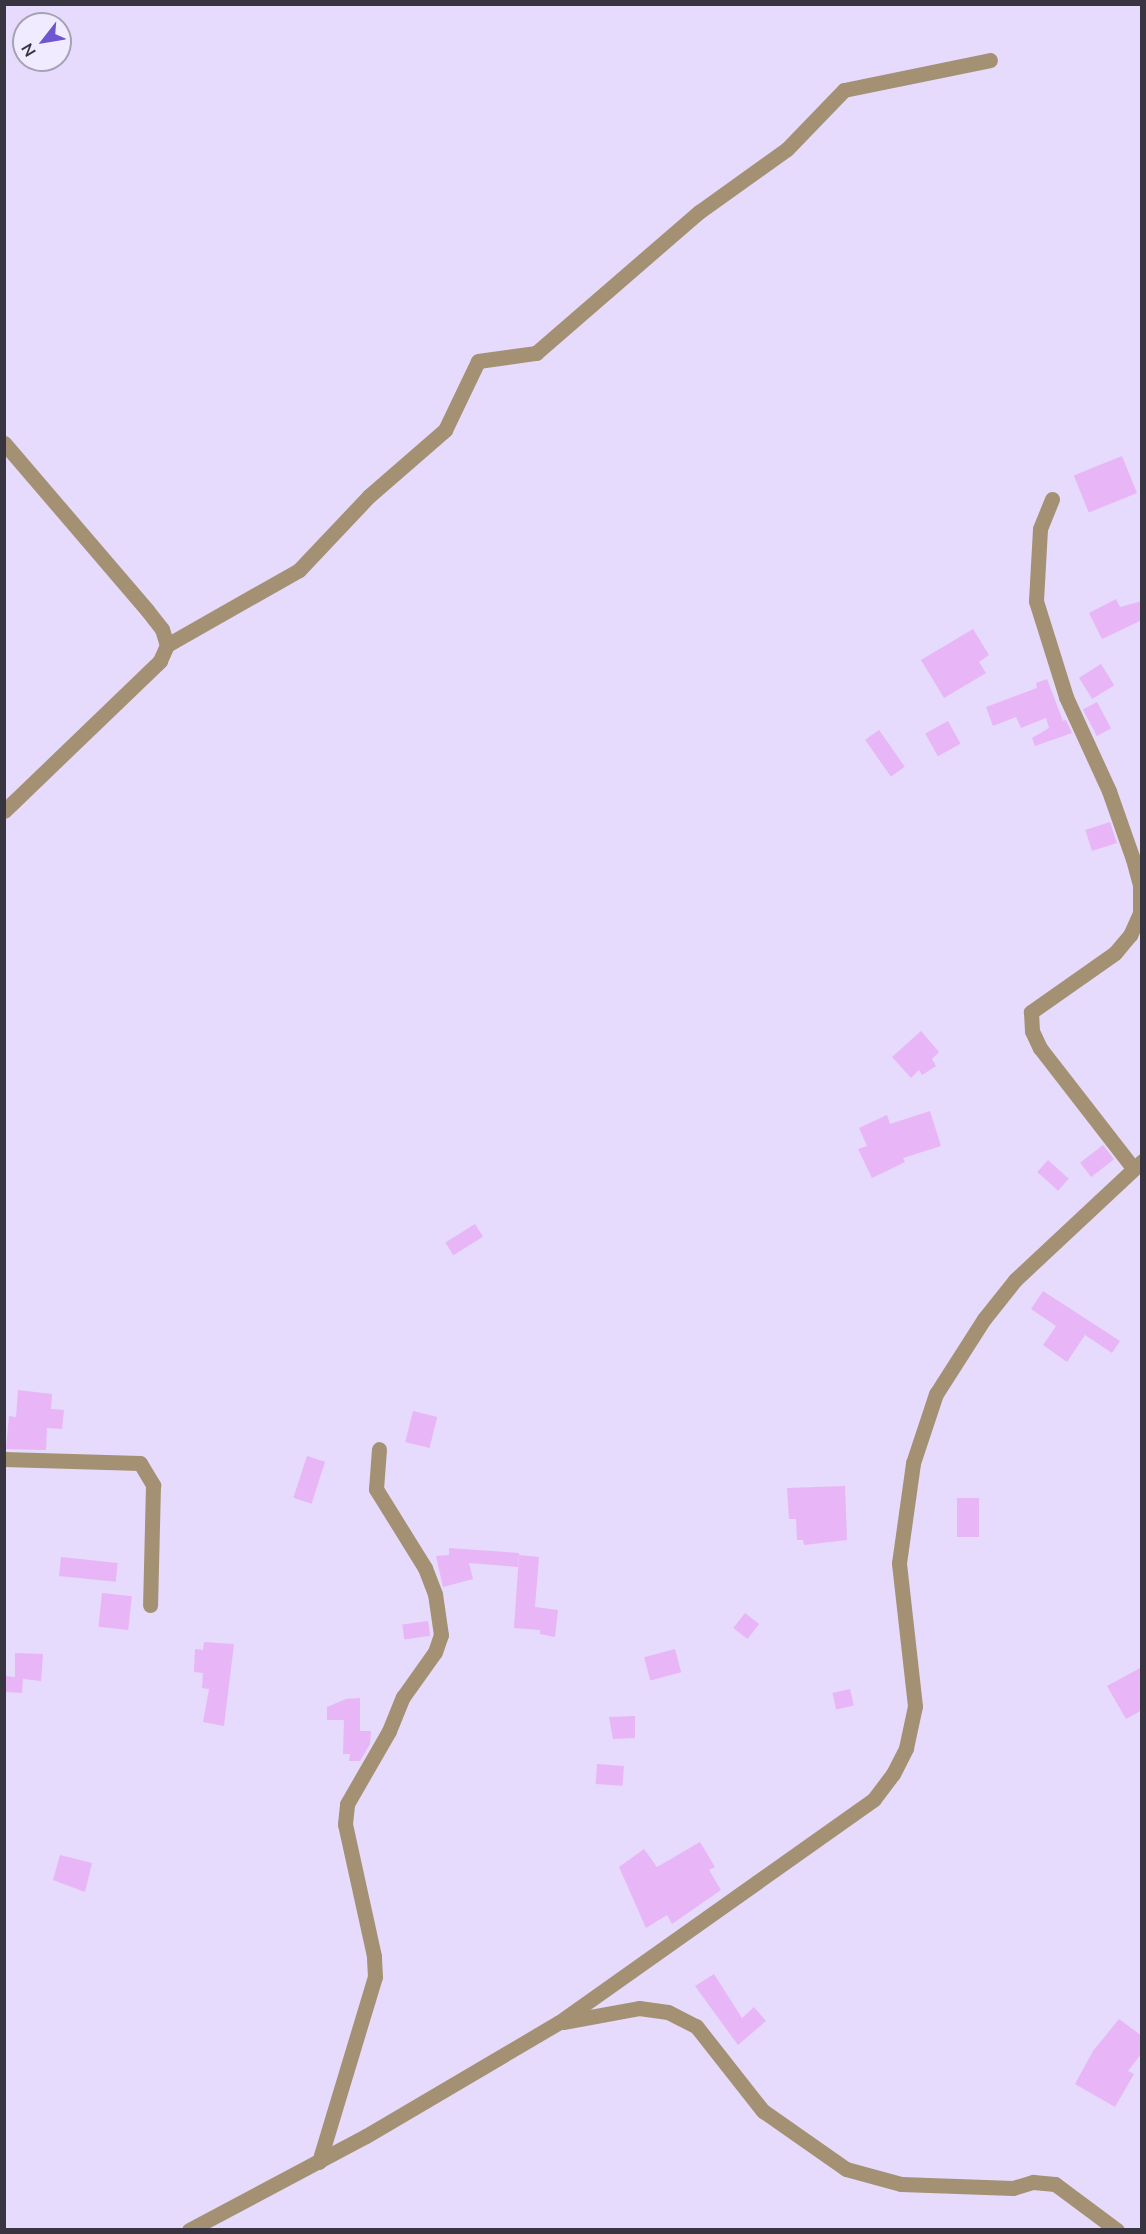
<!DOCTYPE html>
<html>
<head>
<meta charset="utf-8">
<style>
  body { margin:0 }
  #map { position:relative; width:1146px; height:2234px; overflow:hidden; background:#e6dbfc; font-family:Mulish,sans-serif }
  div>[style] { position:absolute }
  .building>* { inset:0; background:#e8b5f7; transform-origin:0 0 }
  .minor>* { height:15px; margin:-7.5px; padding:0 7.5px; transform-origin:7.5px; border-radius:7.5px; background:#a49173 }
  span { translate:-50% -50%; white-space:nowrap; text-align:center; line-height:1.15; -webkit-text-stroke:5px #f1ebff; paint-order:stroke }
  .frame { position:absolute; inset:0; border:6px solid #383440; pointer-events:none }
  .north { position:absolute; left:12px; top:12px; width:60px; height:60px; box-sizing:border-box; background:#f1ebff; border:2px solid #a7a2b3; border-radius:50%; rotate:239deg; font-size:16px; font-weight:700; line-height:24px; text-align:center; color:#383440 }
  .north::after { content:''; display:block; margin:auto; width:21px; height:27px; background:#6e56d0; clip-path:polygon(50% 0,100% 100%,50% 72%,0 100%) }
</style>
</head>
<body>
<div id="map">
  <div class="building">
    <i style="left:1122px;top:456px;width:40px;height:52px;rotate:68deg"></i>
    <i style="clip-path:polygon(1116px 599px,1120px 607px,1142px 601px,1142px 620px,1102px 639px,1089px 613px)"></i>
    <i style="clip-path:polygon(973px 629px,989px 655px,979px 662px,986px 673px,944px 698px,921px 660px)"></i>
    <i style="left:1101px;top:664px;width:25px;height:26px;rotate:58deg"></i>
    <i style="clip-path:polygon(1047px 679px,1063px 721px,1066px 720px,1072px 733px,1035px 746px,1032px 738px,1049px 728px,1046px 718px,1021px 728px,1016px 717px,993px 726px,986px 707px,1037px 688px,1036px 683px)"></i>
    <i style="left:1097px;top:702px;width:30px;height:16px;rotate:62deg"></i>
    <i style="left:948px;top:721px;width:26px;height:26px;rotate:61deg"></i>
    <i style="left:879px;top:730px;width:45px;height:17px;rotate:55deg"></i>
    <i style="left:1110px;top:822px;width:22px;height:26px;rotate:72deg"></i>
    <i style="clip-path:polygon(921px 1031px,939px 1052px,932px 1059px,936px 1066px,922px 1075px,919px 1070px,911px 1078px,892px 1057px)"></i>
    <i style="clip-path:polygon(930px 1111px,941px 1146px,903px 1158px,905px 1162px,872px 1178px,858px 1149px,867px 1146px,859px 1128px,887px 1115px,890px 1124px)"></i>
    <i style="left:1103px;top:1145px;width:18px;height:29px;rotate:52deg"></i>
    <i style="left:1048px;top:1160px;width:28px;height:16px;rotate:42deg"></i>
    <i style="left:475px;top:1224px;width:15px;height:35px;rotate:58deg"></i>
    <i style="clip-path:polygon(1043px 1291px,1120px 1341px,1112px 1353px,1085px 1335px,1067px 1362px,1043px 1345px,1056px 1326px,1031px 1309px)"></i>
    <i style="clip-path:polygon(18px 1390px,52px 1394px,51px 1409px,64px 1410px,62px 1429px,47px 1428px,46px 1450px,6px 1449px,9px 1416px,16px 1417px)"></i>
    <i style="left:413px;top:1411px;width:25px;height:32px;rotate:14deg"></i>
    <i style="left:307px;top:1456px;width:19px;height:44px;rotate:18deg"></i>
    <i style="clip-path:polygon(845px 1486px,847px 1540px,804px 1545px,803px 1540px,797px 1540px,796px 1519px,789px 1519px,787px 1488px)"></i>
    <i style="left:979px;top:1498px;width:39px;height:22px;rotate:90deg"></i>
    <i style="clip-path:polygon(449px 1548px,519px 1553px,518px 1567px,469px 1563px,473px 1579px,443px 1587px,436px 1556px,449px 1555px)"></i>
    <i style="clip-path:polygon(519px 1555px,539px 1557px,535px 1607px,558px 1610px,555px 1637px,540px 1634px,540px 1630px,514px 1628px)"></i>
    <i style="left:61px;top:1557px;width:57px;height:19px;rotate:6deg"></i>
    <i style="left:102px;top:1593px;width:30px;height:34px;rotate:6deg"></i>
    <i style="left:745px;top:1613px;width:18px;height:19px;rotate:38deg"></i>
    <i style="left:428px;top:1621px;width:15px;height:26px;rotate:82deg"></i>
    <i style="clip-path:polygon(204px 1642px,234px 1644px,224px 1726px,203px 1722px,209px 1689px,202px 1688px,203px 1673px,194px 1672px,195px 1649px,203px 1650px)"></i>
    <i style="left:675px;top:1649px;width:24px;height:32px;rotate:75deg"></i>
    <i style="clip-path:polygon(15px 1653px,43px 1654px,41px 1681px,23px 1679px,22px 1693px,5px 1692px,6px 1676px,15px 1677px)"></i>
    <i style="clip-path:polygon(1142px 1667px,1142px 1710px,1126px 1719px,1107px 1686px)"></i>
    <i style="left:850px;top:1689px;width:17px;height:18px;rotate:77deg"></i>
    <i style="clip-path:polygon(360px 1698px,360px 1731px,371px 1731px,370px 1744px,360px 1761px,349px 1761px,350px 1754px,343px 1754px,344px 1720px,327px 1720px,327px 1707px,346px 1699px)"></i>
    <i style="clip-path:polygon(635px 1716px,635px 1738px,613px 1739px,609px 1717px)"></i>
    <i style="left:597px;top:1764px;width:27px;height:20px;rotate:4deg"></i>
    <i style="clip-path:polygon(700px 1842px,715px 1867px,709px 1870px,721px 1890px,672px 1924px,667px 1915px,646px 1928px,619px 1867px,644px 1849px,657px 1867px)"></i>
    <i style="clip-path:polygon(60px 1855px,92px 1863px,85px 1892px,53px 1880px)"></i>
    <i style="clip-path:polygon(714px 1974px,742px 2018px,754px 2007px,766px 2021px,738px 2045px,695px 1986px)"></i>
    <i style="clip-path:polygon(1119px 2019px,1142px 2036px,1142px 2053px,1128px 2071px,1134px 2074px,1115px 2107px,1075px 2084px,1093px 2051px)"></i>
  </div>
  <div class="minor">
    <i style="left:4px;top:443px;width:220px;rotate:49.4deg"></i>
    <i style="left:147px;top:610px;width:24px;rotate:52deg"></i>
    <i style="left:162px;top:629px;width:17px;rotate:73deg"></i>
    <i style="left:167px;top:645px;width:17px;rotate:114deg"></i>
    <i style="left:160px;top:661px;width:216px;rotate:136.1deg"></i>
    <i style="left:1052px;top:499px;width:32px;rotate:112deg"></i>
    <i style="left:1040px;top:529px;width:72px;rotate:93.2deg"></i>
    <i style="left:1036px;top:601px;width:101px;rotate:72.6deg"></i>
    <i style="left:1066px;top:697px;width:103px;rotate:65.4deg"></i>
    <i style="left:1109px;top:791px;width:72px;rotate:70.6deg"></i>
    <i style="left:1133px;top:859px;width:27px;rotate:75deg"></i>
    <i style="left:1140px;top:885px;width:28px;rotate:90deg"></i>
    <i style="left:1140px;top:913px;width:24px;rotate:114deg"></i>
    <i style="left:1130px;top:935px;width:23px;rotate:130deg"></i>
    <i style="left:1115px;top:953px;width:103px;rotate:144.9deg"></i>
    <i style="left:1031px;top:1012px;width:19px;rotate:87deg"></i>
    <i style="left:1032px;top:1031px;width:19px;rotate:65deg"></i>
    <i style="left:1040px;top:1048px;width:152px;rotate:52.2deg"></i>
    <i style="left:167px;top:645px;width:152px;rotate:-29.6deg"></i>
    <i style="left:299px;top:570px;width:102px;rotate:-46.6deg"></i>
    <i style="left:369px;top:496px;width:101px;rotate:-41deg"></i>
    <i style="left:445px;top:430px;width:76px;rotate:-64.4deg"></i>
    <i style="left:478px;top:361px;width:59px;rotate:-7.9deg"></i>
    <i style="left:536px;top:353px;width:216px;rotate:-40.9deg"></i>
    <i style="left:699px;top:212px;width:108px;rotate:-35.6deg"></i>
    <i style="left:787px;top:149px;width:82px;rotate:-46deg"></i>
    <i style="left:844px;top:90px;width:149px;rotate:-11.6deg"></i>
    <i style="left:4px;top:1459px;width:136px;rotate:1.7deg"></i>
    <i style="left:140px;top:1463px;width:26px;rotate:59deg"></i>
    <i style="left:153px;top:1485px;width:120px;rotate:91.4deg"></i>
    <i style="left:563px;top:2022px;width:77px;rotate:-10.4deg"></i>
    <i style="left:639px;top:2008px;width:29px;rotate:8deg"></i>
    <i style="left:668px;top:2012px;width:31px;rotate:27deg"></i>
    <i style="left:696px;top:2026px;width:108px;rotate:51.8deg"></i>
    <i style="left:763px;top:2111px;width:101px;rotate:34.9deg"></i>
    <i style="left:846px;top:2169px;width:57px;rotate:15.3deg"></i>
    <i style="left:901px;top:2184px;width:112px;rotate:2deg"></i>
    <i style="left:1013px;top:2188px;width:21px;rotate:-17deg"></i>
    <i style="left:1033px;top:2182px;width:22px;rotate:5deg"></i>
    <i style="left:1055px;top:2184px;width:77px;rotate:36.6deg"></i>
    <i style="left:319px;top:2162px;width:193px;rotate:-73.2deg"></i>
    <i style="left:375px;top:1977px;width:21px;rotate:-93deg"></i>
    <i style="left:374px;top:1956px;width:135px;rotate:-102.4deg"></i>
    <i style="left:345px;top:1824px;width:20px;rotate:-84deg"></i>
    <i style="left:347px;top:1804px;width:84px;rotate:-60.1deg"></i>
    <i style="left:389px;top:1731px;width:37px;rotate:-68deg"></i>
    <i style="left:403px;top:1697px;width:55px;rotate:-54.6deg"></i>
    <i style="left:435px;top:1652px;width:18px;rotate:-71deg"></i>
    <i style="left:441px;top:1635px;width:41px;rotate:-98.3deg"></i>
    <i style="left:435px;top:1594px;width:28px;rotate:-111deg"></i>
    <i style="left:425px;top:1568px;width:93px;rotate:-121.8deg"></i>
    <i style="left:376px;top:1489px;width:40px;rotate:-85.7deg"></i>
    <i style="left:189px;top:2230px;width:200px;rotate:-28deg"></i>
    <i style="left:366px;top:2136px;width:223px;rotate:-30.5deg"></i>
    <i style="left:558px;top:2023px;width:387px;rotate:-35.3deg"></i>
    <i style="left:874px;top:1799px;width:31px;rotate:-53deg"></i>
    <i style="left:893px;top:1774px;width:29px;rotate:-63deg"></i>
    <i style="left:906px;top:1748px;width:43px;rotate:-77.9deg"></i>
    <i style="left:915px;top:1706px;width:144px;rotate:-96.4deg"></i>
    <i style="left:899px;top:1563px;width:101px;rotate:-82deg"></i>
    <i style="left:913px;top:1463px;width:73px;rotate:-71.6deg"></i>
    <i style="left:936px;top:1394px;width:89px;rotate:-57.4deg"></i>
    <i style="left:984px;top:1319px;width:50px;rotate:-51.5deg"></i>
    <i style="left:1015px;top:1280px;width:174px;rotate:-43.1deg"></i>
  </div>
  <div class="frame"></div>
  <div class="north">N</div>
</div>
</body>
</html>
